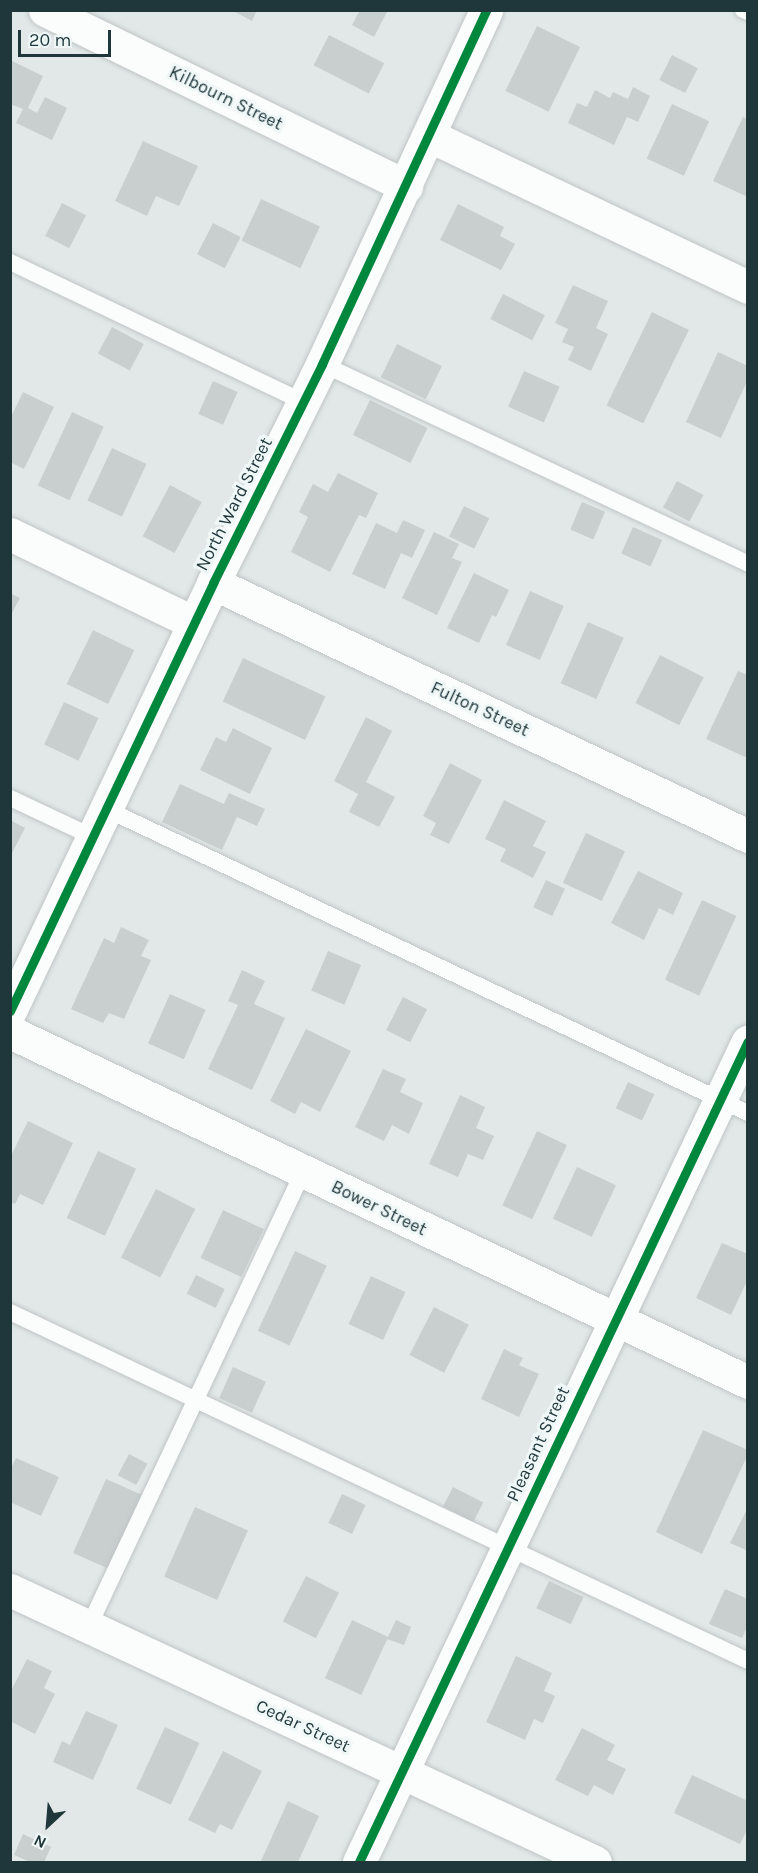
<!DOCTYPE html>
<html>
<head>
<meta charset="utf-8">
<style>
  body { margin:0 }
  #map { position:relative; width:758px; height:1873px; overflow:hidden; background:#e2e8e8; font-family:Karla,sans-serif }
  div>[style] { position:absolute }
  .building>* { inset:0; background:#c9cfcf; transform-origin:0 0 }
  .roads { filter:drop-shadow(0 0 2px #bfc5c5) drop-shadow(0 0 2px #bfc5c5) }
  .lane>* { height:16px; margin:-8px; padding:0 8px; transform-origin:8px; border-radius:8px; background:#fbfcfc }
  .street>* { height:33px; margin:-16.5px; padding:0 16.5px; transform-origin:16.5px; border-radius:16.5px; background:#fbfcfc }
  .secondary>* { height:33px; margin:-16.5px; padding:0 16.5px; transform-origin:16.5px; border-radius:16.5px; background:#fbfcfc }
  .cycleway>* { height:9px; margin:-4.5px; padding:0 4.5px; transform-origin:4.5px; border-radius:4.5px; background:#00873e }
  span { translate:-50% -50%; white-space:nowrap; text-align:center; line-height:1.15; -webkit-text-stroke:6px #eff7f7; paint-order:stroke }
  .street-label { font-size:18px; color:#1f363b }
  .frame { position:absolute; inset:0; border:12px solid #1f363b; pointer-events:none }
  .north { position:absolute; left:18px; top:1795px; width:60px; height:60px; -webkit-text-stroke:4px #eff7f7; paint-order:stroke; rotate:206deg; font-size:16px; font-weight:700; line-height:24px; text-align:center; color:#1f363b }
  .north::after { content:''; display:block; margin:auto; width:21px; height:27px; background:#1f363b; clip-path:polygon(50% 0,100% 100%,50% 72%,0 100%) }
  .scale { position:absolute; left:18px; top:30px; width:93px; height:27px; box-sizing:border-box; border:3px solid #1f363b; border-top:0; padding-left:8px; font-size:18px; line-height:21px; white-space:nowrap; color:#1f363b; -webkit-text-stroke:4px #eff7f7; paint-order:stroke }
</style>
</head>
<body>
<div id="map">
  <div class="building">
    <i style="clip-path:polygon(231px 10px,257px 10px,252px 21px)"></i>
    <i style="clip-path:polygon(360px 10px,388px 10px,374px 37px,352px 25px)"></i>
    <i style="left:537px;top:26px;width:48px;height:72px;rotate:26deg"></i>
    <i style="left:329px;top:35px;width:62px;height:34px;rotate:27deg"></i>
    <i style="left:672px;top:55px;width:29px;height:28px;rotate:27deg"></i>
    <i style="clip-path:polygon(10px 60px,43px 76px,28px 108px,37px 113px,45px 97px,67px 108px,52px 140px,16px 123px,23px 109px,10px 104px)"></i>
    <i style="clip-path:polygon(633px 87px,650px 96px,638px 122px,627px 117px,614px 145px,568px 123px,577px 103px,587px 107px,595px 90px,610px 98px,613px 92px,628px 99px)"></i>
    <i style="left:672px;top:104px;width:41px;height:60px;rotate:25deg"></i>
    <i style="clip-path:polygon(743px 117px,748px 119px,748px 197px,713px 181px)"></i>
    <i style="clip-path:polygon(143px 141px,198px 166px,179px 206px,156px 196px,147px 216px,115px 201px)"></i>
    <i style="left:261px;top:199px;width:65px;height:46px;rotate:25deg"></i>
    <i style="left:62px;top:203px;width:27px;height:37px;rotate:27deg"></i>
    <i style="clip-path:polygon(458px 204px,504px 227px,500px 236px,515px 244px,501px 270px,440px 240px)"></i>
    <i style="left:213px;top:223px;width:31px;height:35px;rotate:27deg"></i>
    <i style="clip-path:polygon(573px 285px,608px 301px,596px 328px,608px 334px,591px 371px,568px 360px,574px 347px,562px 342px,568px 329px,555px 323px)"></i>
    <i style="left:503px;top:294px;width:47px;height:28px;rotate:27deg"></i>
    <i style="left:652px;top:312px;width:41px;height:104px;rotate:26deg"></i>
    <i style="left:112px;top:327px;width:36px;height:30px;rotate:28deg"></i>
    <i style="left:397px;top:344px;width:50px;height:37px;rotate:26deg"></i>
    <i style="clip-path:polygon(718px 352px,748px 366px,748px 379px,721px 438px,686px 422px)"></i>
    <i style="left:524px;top:371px;width:39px;height:39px;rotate:24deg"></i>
    <i style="left:213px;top:381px;width:27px;height:36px;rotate:24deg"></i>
    <i style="clip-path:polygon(23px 392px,54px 407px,24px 469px,10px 462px,10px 419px)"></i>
    <i style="left:370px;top:400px;width:64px;height:39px;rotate:26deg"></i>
    <i style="left:72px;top:412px;width:35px;height:81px;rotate:25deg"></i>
    <i style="left:112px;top:448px;width:38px;height:58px;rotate:25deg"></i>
    <i style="clip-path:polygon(338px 473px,378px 493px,366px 518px,359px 515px,330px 572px,291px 552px,308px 517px,299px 512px,313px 484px,328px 492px)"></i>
    <i style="left:677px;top:481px;width:30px;height:30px;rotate:28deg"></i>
    <i style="left:170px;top:485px;width:36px;height:58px;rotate:28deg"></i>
    <i style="left:582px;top:502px;width:25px;height:30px;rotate:23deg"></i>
    <i style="left:464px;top:506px;width:28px;height:34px;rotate:26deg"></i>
    <i style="clip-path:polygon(403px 520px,425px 530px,412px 558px,401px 553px,385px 589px,352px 574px,376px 523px,397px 533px)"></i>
    <i style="left:633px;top:527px;width:32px;height:29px;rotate:24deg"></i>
    <i style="clip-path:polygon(434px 532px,459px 544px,452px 558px,462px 562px,437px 615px,402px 598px)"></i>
    <i style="clip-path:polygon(474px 573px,509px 590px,496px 617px,492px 615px,479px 643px,447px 628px)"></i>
    <i style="left:530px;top:591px;width:37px;height:59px;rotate:24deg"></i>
    <i style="clip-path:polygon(10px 593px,20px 598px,10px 617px)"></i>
    <i style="left:588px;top:622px;width:39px;height:67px;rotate:24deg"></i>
    <i style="left:93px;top:630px;width:46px;height:60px;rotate:26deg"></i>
    <i style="left:660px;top:655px;width:49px;height:54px;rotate:27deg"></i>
    <i style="left:243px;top:658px;width:91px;height:48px;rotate:25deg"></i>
    <i style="clip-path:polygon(738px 671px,748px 675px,748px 752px,745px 757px,706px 739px)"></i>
    <i style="left:64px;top:702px;width:38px;height:47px;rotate:25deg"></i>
    <i style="clip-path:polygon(366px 717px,392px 731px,366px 782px,395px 797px,379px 827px,349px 812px,358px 794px,334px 781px)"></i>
    <i style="clip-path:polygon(233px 728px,272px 748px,250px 794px,200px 770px,216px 737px,226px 742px)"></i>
    <i style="clip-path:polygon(450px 763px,482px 780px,449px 844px,430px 835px,436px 823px,423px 816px)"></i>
    <i style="clip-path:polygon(180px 784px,224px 804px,229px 793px,265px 809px,257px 826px,237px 817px,222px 850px,162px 822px)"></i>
    <i style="clip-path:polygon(504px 800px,546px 821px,533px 846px,546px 852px,533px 878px,500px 861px,506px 849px,485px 839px)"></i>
    <i style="clip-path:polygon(10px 820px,25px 828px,10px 857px)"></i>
    <i style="left:586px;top:833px;width:43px;height:55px;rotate:25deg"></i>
    <i style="clip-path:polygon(638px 871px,683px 893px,673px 915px,659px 908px,644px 940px,611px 923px)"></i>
    <i style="left:546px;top:880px;width:21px;height:30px;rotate:25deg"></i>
    <i style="left:702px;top:900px;width:38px;height:88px;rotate:25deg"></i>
    <i style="clip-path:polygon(121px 927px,149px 940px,141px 956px,151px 960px,124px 1019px,109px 1013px,103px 1023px,71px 1009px,104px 938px,114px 943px)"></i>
    <i style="left:328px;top:951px;width:36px;height:43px;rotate:23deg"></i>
    <i style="clip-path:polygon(242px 970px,265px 981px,254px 1004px,285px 1018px,252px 1090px,208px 1069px,238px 1005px,228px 1001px)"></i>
    <i style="left:170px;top:994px;width:39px;height:54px;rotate:24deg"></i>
    <i style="left:403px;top:997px;width:27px;height:37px;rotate:27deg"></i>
    <i style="clip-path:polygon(306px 1029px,351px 1051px,320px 1112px,301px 1102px,295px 1114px,270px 1101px)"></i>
    <i style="clip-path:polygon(383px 1069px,406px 1079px,400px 1092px,423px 1103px,409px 1134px,392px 1125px,384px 1141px,355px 1127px)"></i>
    <i style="left:628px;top:1082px;width:29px;height:29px;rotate:25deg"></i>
    <i style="clip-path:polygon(460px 1095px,485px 1107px,476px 1128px,494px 1136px,483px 1160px,468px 1154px,458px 1177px,429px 1164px)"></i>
    <i style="clip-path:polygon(28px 1121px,73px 1143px,43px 1205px,20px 1194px,15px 1204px,10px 1202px,10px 1158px)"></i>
    <i style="left:537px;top:1131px;width:33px;height:82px;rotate:25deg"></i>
    <i style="left:98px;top:1151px;width:42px;height:74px;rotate:25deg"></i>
    <i style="left:577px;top:1167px;width:43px;height:57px;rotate:25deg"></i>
    <i style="left:156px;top:1189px;width:44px;height:77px;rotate:27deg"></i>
    <i style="left:223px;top:1210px;width:45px;height:53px;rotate:25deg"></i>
    <i style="clip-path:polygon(722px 1243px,748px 1254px,748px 1279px,731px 1315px,696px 1298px)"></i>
    <i style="left:295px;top:1251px;width:35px;height:88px;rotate:25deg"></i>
    <i style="left:196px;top:1275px;width:32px;height:21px;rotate:26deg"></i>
    <i style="left:371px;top:1276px;width:38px;height:53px;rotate:25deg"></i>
    <i style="left:434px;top:1307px;width:39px;height:54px;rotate:27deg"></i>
    <i style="clip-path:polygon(504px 1349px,523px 1358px,519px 1365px,539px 1374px,519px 1417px,481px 1399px)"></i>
    <i style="left:233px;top:1367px;width:36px;height:34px;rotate:24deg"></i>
    <i style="clip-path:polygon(703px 1430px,748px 1450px,748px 1454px,702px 1554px,656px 1532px)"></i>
    <i style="left:129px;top:1454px;width:21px;height:24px;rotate:28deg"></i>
    <i style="clip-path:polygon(16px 1458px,59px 1477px,41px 1516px,10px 1502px,10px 1470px)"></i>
    <i style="left:106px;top:1479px;width:39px;height:81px;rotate:24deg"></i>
    <i style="left:453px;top:1487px;width:34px;height:22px;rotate:27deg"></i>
    <i style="left:342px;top:1494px;width:26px;height:32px;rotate:25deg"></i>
    <i style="left:195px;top:1507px;width:58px;height:76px;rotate:24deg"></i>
    <i style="clip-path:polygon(748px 1507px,748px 1551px,730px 1543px)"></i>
    <i style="left:306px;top:1576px;width:37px;height:51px;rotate:27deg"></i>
    <i style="left:549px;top:1581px;width:38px;height:30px;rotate:25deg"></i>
    <i style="clip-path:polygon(725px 1589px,748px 1599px,748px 1625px,742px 1638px,709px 1624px)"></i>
    <i style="left:352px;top:1620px;width:40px;height:64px;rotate:25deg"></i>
    <i style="clip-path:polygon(396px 1620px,411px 1627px,404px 1645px,387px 1639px)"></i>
    <i style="clip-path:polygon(516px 1656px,552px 1673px,544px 1691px,555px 1696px,543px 1723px,534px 1719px,525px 1740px,486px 1722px)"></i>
    <i style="clip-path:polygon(27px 1659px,52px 1671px,44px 1688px,55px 1694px,35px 1734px,10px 1721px,10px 1693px)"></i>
    <i style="clip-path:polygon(86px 1711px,118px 1725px,93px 1780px,53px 1762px,62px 1741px,70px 1745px)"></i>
    <i style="left:165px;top:1727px;width:38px;height:68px;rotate:25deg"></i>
    <i style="clip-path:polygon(582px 1728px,615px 1745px,607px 1760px,626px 1769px,613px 1795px,594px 1785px,588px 1796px,555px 1780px)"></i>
    <i style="clip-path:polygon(223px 1751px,262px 1771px,232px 1830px,220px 1824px,215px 1833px,188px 1820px)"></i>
    <i style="clip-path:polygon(692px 1775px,748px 1801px,748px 1828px,740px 1844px,674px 1813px)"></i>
    <i style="clip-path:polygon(288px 1801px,319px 1816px,298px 1862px,264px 1862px,261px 1861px)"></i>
    <i style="clip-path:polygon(23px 1834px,51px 1847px,44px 1862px,30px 1862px,14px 1855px)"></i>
  </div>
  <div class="roads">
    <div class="lane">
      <i style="left:743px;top:10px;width:5px;rotate:22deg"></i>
      <i style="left:10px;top:262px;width:326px;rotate:25.5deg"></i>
      <i style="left:322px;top:364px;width:471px;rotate:25.1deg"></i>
      <i style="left:10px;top:798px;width:92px;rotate:25.2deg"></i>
      <i style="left:106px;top:809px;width:710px;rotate:25.34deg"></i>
      <i style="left:10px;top:1312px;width:816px;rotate:25.31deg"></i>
      <i style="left:89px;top:1626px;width:502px;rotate:-64.76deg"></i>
    </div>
    <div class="street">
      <i style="left:45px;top:10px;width:402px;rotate:26deg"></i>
      <i style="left:430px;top:136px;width:352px;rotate:25.4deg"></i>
      <i style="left:10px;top:534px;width:204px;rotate:25.8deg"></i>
      <i style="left:213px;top:583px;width:592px;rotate:25.31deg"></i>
      <i style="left:10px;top:1011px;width:474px;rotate:-64.6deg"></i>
      <i style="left:213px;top:583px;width:245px;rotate:-63.5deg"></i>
      <i style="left:322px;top:364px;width:390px;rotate:-65.1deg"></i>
      <i style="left:10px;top:1590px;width:645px;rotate:24.94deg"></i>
      <i style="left:359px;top:1862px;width:908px;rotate:-64.65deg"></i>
    </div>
    <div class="secondary">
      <i style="left:10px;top:1032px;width:817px;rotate:25.37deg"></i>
    </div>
  </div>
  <div class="cycleway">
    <i style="left:10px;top:1011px;width:474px;rotate:-64.6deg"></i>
    <i style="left:213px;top:583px;width:245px;rotate:-63.5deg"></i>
    <i style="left:322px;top:364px;width:390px;rotate:-65.1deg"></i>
    <i style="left:359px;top:1862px;width:908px;rotate:-64.65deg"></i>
  </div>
  <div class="street-label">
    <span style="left:226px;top:98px;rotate:26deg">Kilbourn Street</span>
    <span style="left:234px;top:504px;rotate:-63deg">North Ward Street</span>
    <span style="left:480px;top:709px;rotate:25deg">Fulton Street</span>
    <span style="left:379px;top:1208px;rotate:26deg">Bower Street</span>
    <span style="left:538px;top:1444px;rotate:-65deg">Pleasant Street</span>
    <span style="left:303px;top:1726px;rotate:25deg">Cedar Street</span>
  </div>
  <div class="frame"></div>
  <div class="north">N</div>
  <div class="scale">20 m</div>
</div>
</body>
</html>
